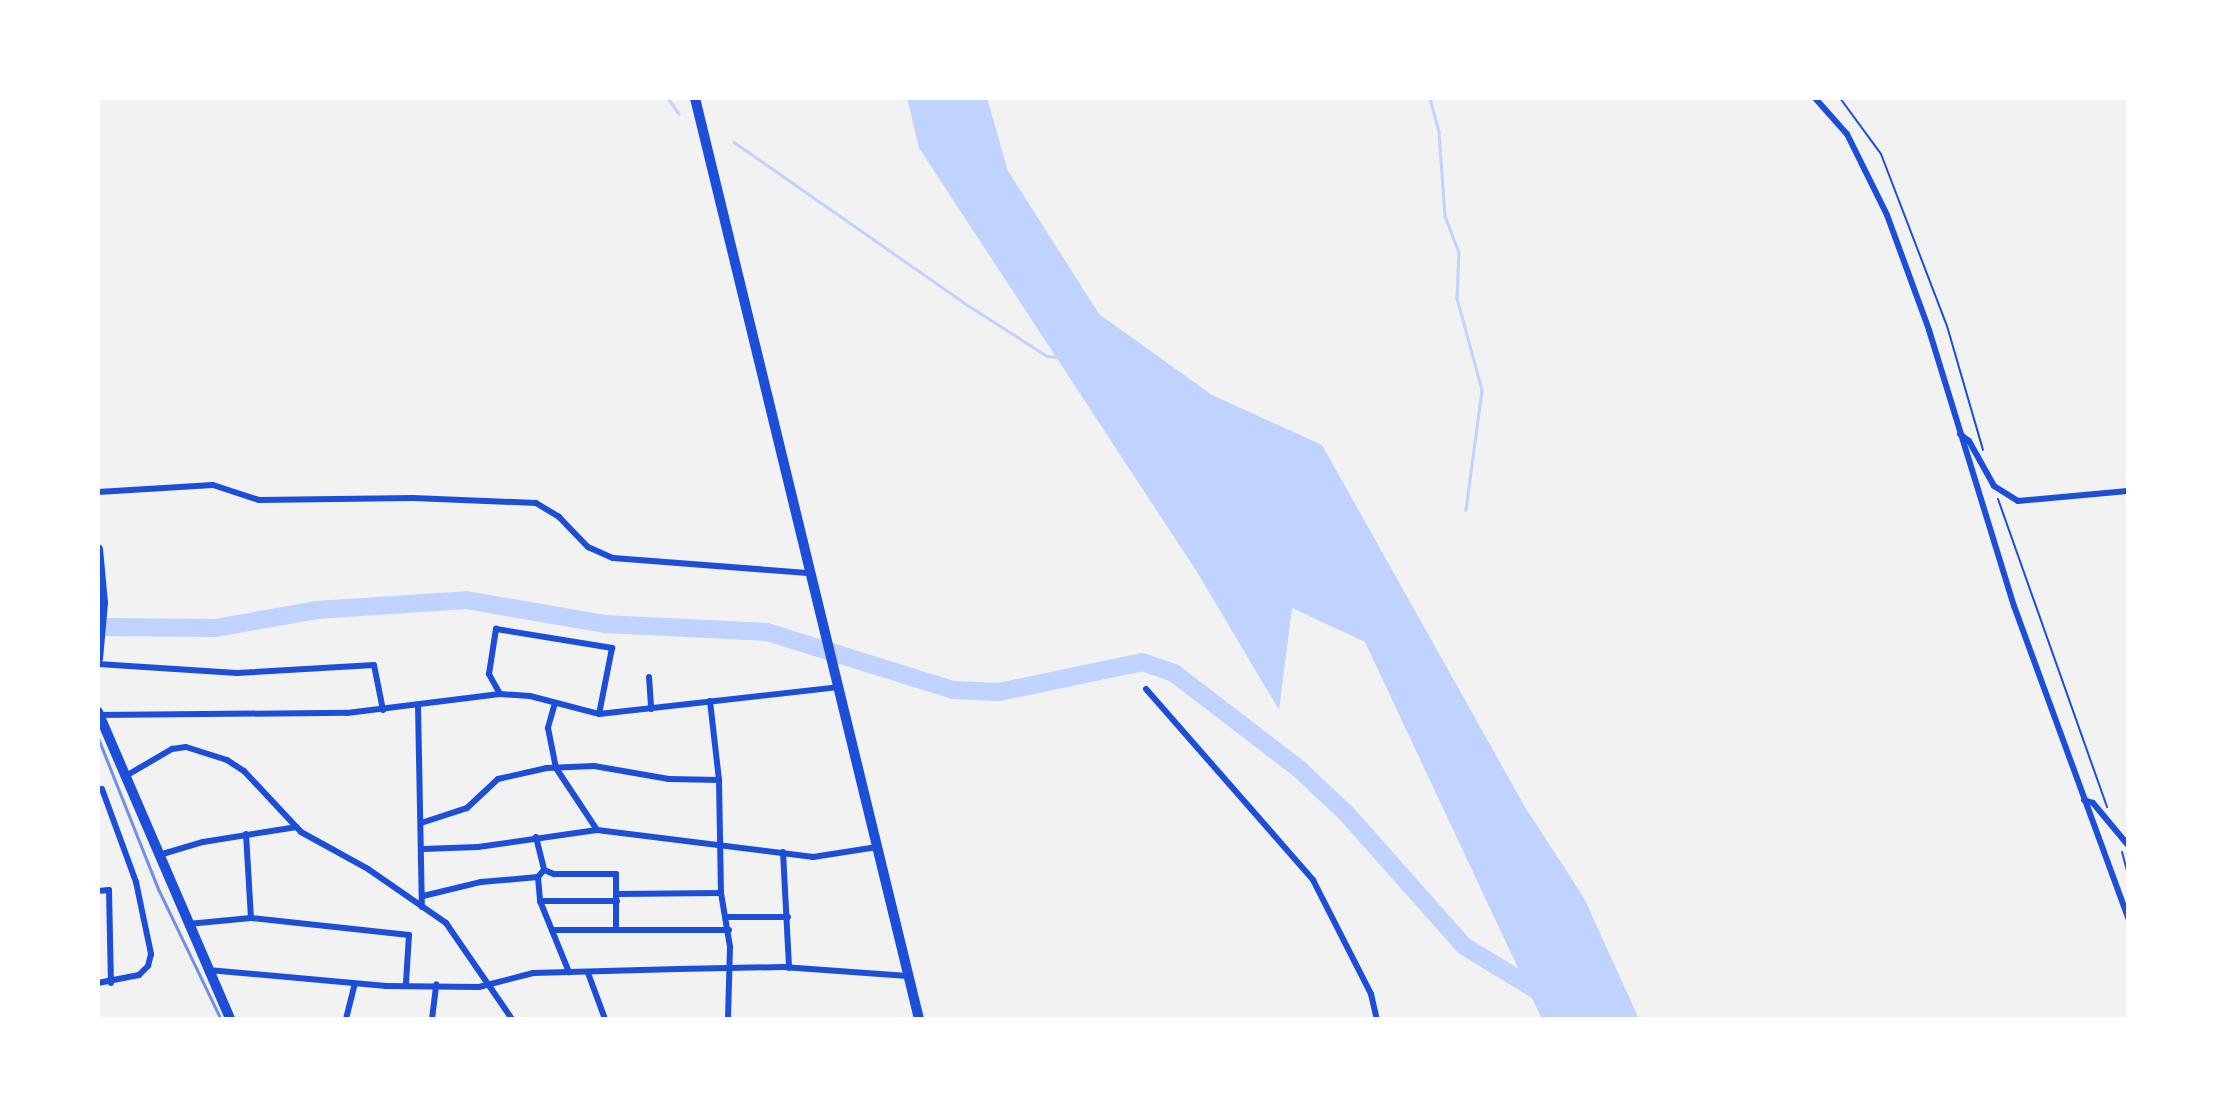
<!DOCTYPE html>
<html>
<head>
<meta charset="utf-8">
<style>
  body { margin:0 }
  #map { position:relative; width:2226px; height:1117px; overflow:hidden; background:#f2f2f2; font-family:"Noto Sans",sans-serif }
  div>[style] { position:absolute }
  .water>* { inset:0; background:#bfd3fe }
  .stream>* { height:2.5px; margin:-1.25px; padding:0 1.25px; transform-origin:1.25px; border-radius:1.25px; background:#bfd3fe }
  .river>* { height:18px; margin:-9px; padding:0 9px; transform-origin:9px; border-radius:9px; background:#bfd3fe }
  .path>* { height:2px; margin:-1px; padding:0 1px; transform-origin:1px; border-radius:1px; background:#1d4ed8 }
  .minor>* { height:6px; margin:-3px; padding:0 3px; transform-origin:3px; border-radius:3px; background:#1d4ed8 }
  .primary>* { height:10px; margin:-5px; padding:0 5px; transform-origin:5px; border-radius:5px; background:#1d4ed8 }
  .trunk>* { height:10px; margin:-5px; padding:0 5px; transform-origin:5px; border-radius:5px; background:#1d4ed8 }
  .rail>* { height:2.5px; margin:-1.25px; padding:0 1.25px; transform-origin:1.25px; border-radius:1.25px; background:#7290e2 }
  span { translate:-50% -50%; white-space:nowrap; text-align:center; line-height:1.15; -webkit-text-stroke:7px #fff; paint-order:stroke }
  .frame { position:absolute; inset:0; border:100px solid #fff; pointer-events:none }
</style>
</head>
<body>
<div id="map">
  <div class="water">
    <i style="clip-path:polygon(907px 98px,987px 98px,1008px 171px,1099px 314px,1212px 395px,1322px 445px,1525px 807px,1584px 898px,1639px 1019px,1542px 1019px,1365px 642px,1292px 608px,1279px 710px,1197px 572px,919px 148px)"></i>
  </div>
  <div class="stream">
    <i style="left:668px;top:98px;width:19px;rotate:55deg"></i>
    <i style="left:1430px;top:98px;width:35px;rotate:75deg"></i>
    <i style="left:1439px;top:132px;width:84px;rotate:85.9deg"></i>
    <i style="left:1445px;top:216px;width:39px;rotate:69deg"></i>
    <i style="left:1459px;top:252px;width:46px;rotate:92.5deg"></i>
    <i style="left:1457px;top:298px;width:95px;rotate:74.8deg"></i>
    <i style="left:1482px;top:390px;width:121px;rotate:97.6deg"></i>
    <i style="left:734px;top:142px;width:279px;rotate:34.9deg"></i>
    <i style="left:963px;top:302px;width:100px;rotate:32.7deg"></i>
    <i style="left:1047px;top:356px;width:9px;rotate:6deg"></i>
  </div>
  <div class="river">
    <i style="left:98px;top:627px;width:117px;rotate:0.5deg"></i>
    <i style="left:215px;top:628px;width:104px;rotate:-10deg"></i>
    <i style="left:317px;top:610px;width:149px;rotate:-3.8deg"></i>
    <i style="left:466px;top:600px;width:141px;rotate:9.8deg"></i>
    <i style="left:605px;top:624px;width:162px;rotate:2.8deg"></i>
    <i style="left:767px;top:632px;width:195px;rotate:17.3deg"></i>
    <i style="left:953px;top:690px;width:46px;rotate:2.5deg"></i>
    <i style="left:999px;top:692px;width:146px;rotate:-11.8deg"></i>
    <i style="left:1142px;top:662px;width:34px;rotate:19deg"></i>
    <i style="left:1174px;top:673px;width:158px;rotate:37.5deg"></i>
    <i style="left:1299px;top:769px;width:64px;rotate:43.1deg"></i>
    <i style="left:1346px;top:813px;width:178px;rotate:48.4deg"></i>
    <i style="left:1464px;top:946px;width:140px;rotate:31.3deg"></i>
  </div>
  <div class="path">
    <i style="left:1840px;top:98px;width:69px;rotate:53.8deg"></i>
    <i style="left:1881px;top:154px;width:184px;rotate:69deg"></i>
    <i style="left:1947px;top:326px;width:129px;rotate:73.8deg"></i>
    <i style="left:1998px;top:499px;width:327px;rotate:70.5deg"></i>
    <i style="left:2122px;top:852px;width:24px;rotate:75deg"></i>
  </div>
  <div class="minor">
    <i style="left:1815px;top:98px;width:48px;rotate:48.4deg"></i>
    <i style="left:1847px;top:134px;width:90px;rotate:63.7deg"></i>
    <i style="left:1887px;top:215px;width:122px;rotate:69.9deg"></i>
    <i style="left:1929px;top:330px;width:289px;rotate:72.9deg"></i>
    <i style="left:2014px;top:606px;width:332px;rotate:69.9deg"></i>
    <i style="left:1960px;top:434px;width:11px;rotate:38deg"></i>
    <i style="left:1969px;top:441px;width:51px;rotate:60.9deg"></i>
    <i style="left:1994px;top:486px;width:28px;rotate:32deg"></i>
    <i style="left:2018px;top:501px;width:110px;rotate:-5.2deg"></i>
    <i style="left:98px;top:492px;width:115px;rotate:-3.5deg"></i>
    <i style="left:213px;top:485px;width:48px;rotate:18.1deg"></i>
    <i style="left:259px;top:500px;width:154px;rotate:-0.7deg"></i>
    <i style="left:413px;top:498px;width:123px;rotate:2.3deg"></i>
    <i style="left:536px;top:503px;width:27px;rotate:31deg"></i>
    <i style="left:559px;top:517px;width:42px;rotate:46deg"></i>
    <i style="left:588px;top:547px;width:27px;rotate:24deg"></i>
    <i style="left:613px;top:558px;width:198px;rotate:4.4deg"></i>
    <i style="left:98px;top:664px;width:139px;rotate:3.7deg"></i>
    <i style="left:237px;top:673px;width:137px;rotate:-3.3deg"></i>
    <i style="left:374px;top:665px;width:46px;rotate:78.7deg"></i>
    <i style="left:649px;top:677px;width:32px;rotate:86deg"></i>
    <i style="left:1146px;top:689px;width:254px;rotate:48.8deg"></i>
    <i style="left:1313px;top:880px;width:128px;rotate:63deg"></i>
    <i style="left:1371px;top:994px;width:26px;rotate:77deg"></i>
    <i style="left:500px;top:694px;width:23px;rotate:-119deg"></i>
    <i style="left:489px;top:674px;width:46px;rotate:-81.2deg"></i>
    <i style="left:496px;top:629px;width:118px;rotate:9.3deg"></i>
    <i style="left:612px;top:648px;width:67px;rotate:101.1deg"></i>
    <i style="left:710px;top:701px;width:80px;rotate:83.5deg"></i>
    <i style="left:719px;top:780px;width:113px;rotate:89deg"></i>
    <i style="left:721px;top:893px;width:55px;rotate:80.5deg"></i>
    <i style="left:730px;top:947px;width:72px;rotate:91.6deg"></i>
    <i style="left:555px;top:703px;width:26px;rotate:106deg"></i>
    <i style="left:548px;top:728px;width:41px;rotate:78.7deg"></i>
    <i style="left:556px;top:768px;width:74px;rotate:56.5deg"></i>
    <i style="left:418px;top:705px;width:202px;rotate:88.9deg"></i>
    <i style="left:98px;top:715px;width:249px;rotate:-0.5deg"></i>
    <i style="left:347px;top:713px;width:154px;rotate:-7.1deg"></i>
    <i style="left:500px;top:694px;width:30px;rotate:4deg"></i>
    <i style="left:530px;top:696px;width:71px;rotate:14.6deg"></i>
    <i style="left:599px;top:714px;width:241px;rotate:-6.4deg"></i>
    <i style="left:124px;top:777px;width:56px;rotate:-30.3deg"></i>
    <i style="left:172px;top:749px;width:14px;rotate:-8deg"></i>
    <i style="left:186px;top:747px;width:43px;rotate:17.6deg"></i>
    <i style="left:227px;top:760px;width:20px;rotate:33deg"></i>
    <i style="left:244px;top:771px;width:83px;rotate:46.9deg"></i>
    <i style="left:301px;top:832px;width:77px;rotate:28.9deg"></i>
    <i style="left:368px;top:869px;width:95px;rotate:34.7deg"></i>
    <i style="left:446px;top:923px;width:116px;rotate:55.5deg"></i>
    <i style="left:98px;top:791px;width:4px;rotate:-27deg"></i>
    <i style="left:102px;top:789px;width:99px;rotate:69.9deg"></i>
    <i style="left:136px;top:882px;width:74px;rotate:78.2deg"></i>
    <i style="left:151px;top:954px;width:12px;rotate:104deg"></i>
    <i style="left:148px;top:966px;width:13px;rotate:135deg"></i>
    <i style="left:139px;top:975px;width:42px;rotate:169deg"></i>
    <i style="left:2084px;top:800px;width:9px;rotate:18deg"></i>
    <i style="left:2093px;top:803px;width:55px;rotate:50.2deg"></i>
    <i style="left:421px;top:823px;width:48px;rotate:-18.1deg"></i>
    <i style="left:467px;top:808px;width:42px;rotate:-43.1deg"></i>
    <i style="left:498px;top:779px;width:50px;rotate:-12.7deg"></i>
    <i style="left:547px;top:768px;width:47px;rotate:-2.4deg"></i>
    <i style="left:594px;top:766px;width:76px;rotate:9.8deg"></i>
    <i style="left:669px;top:779px;width:50px;rotate:1.1deg"></i>
    <i style="left:246px;top:834px;width:84px;rotate:86.6deg"></i>
    <i style="left:536px;top:837px;width:34px;rotate:76deg"></i>
    <i style="left:544px;top:870px;width:9px;rotate:131deg"></i>
    <i style="left:538px;top:877px;width:24px;rotate:85deg"></i>
    <i style="left:540px;top:901px;width:77px;rotate:67.8deg"></i>
    <i style="left:423px;top:849px;width:55px;rotate:-2.1deg"></i>
    <i style="left:478px;top:847px;width:120px;rotate:-8.1deg"></i>
    <i style="left:597px;top:830px;width:218px;rotate:7.1deg"></i>
    <i style="left:813px;top:857px;width:65px;rotate:-8.9deg"></i>
    <i style="left:783px;top:852px;width:116px;rotate:87deg"></i>
    <i style="left:159px;top:855px;width:46px;rotate:-16.5deg"></i>
    <i style="left:203px;top:842px;width:95px;rotate:-9.1deg"></i>
    <i style="left:544px;top:870px;width:11px;rotate:22deg"></i>
    <i style="left:554px;top:874px;width:62px"></i>
    <i style="left:616px;top:874px;width:56px;rotate:90deg"></i>
    <i style="left:616px;top:930px;width:64px;rotate:180deg"></i>
    <i style="left:98px;top:891px;width:11px;rotate:-5deg"></i>
    <i style="left:109px;top:890px;width:93px;rotate:88.8deg"></i>
    <i style="left:617px;top:894px;width:104px;rotate:-0.6deg"></i>
    <i style="left:423px;top:896px;width:60px;rotate:-13.6deg"></i>
    <i style="left:481px;top:882px;width:57px;rotate:-5deg"></i>
    <i style="left:540px;top:901px;width:77px"></i>
    <i style="left:726px;top:917px;width:62px"></i>
    <i style="left:188px;top:924px;width:63px;rotate:-5.4deg"></i>
    <i style="left:251px;top:918px;width:159px;rotate:6.1deg"></i>
    <i style="left:409px;top:935px;width:48px;rotate:93.6deg"></i>
    <i style="left:616px;top:930px;width:113px"></i>
    <i style="left:208px;top:970px;width:179px;rotate:5.1deg"></i>
    <i style="left:386px;top:986px;width:93px;rotate:0.6deg"></i>
    <i style="left:479px;top:987px;width:56px;rotate:-14.5deg"></i>
    <i style="left:533px;top:973px;width:145px;rotate:-1.6deg"></i>
    <i style="left:678px;top:969px;width:105px;rotate:-1.1deg"></i>
    <i style="left:783px;top:967px;width:125px;rotate:4.1deg"></i>
    <i style="left:588px;top:973px;width:49px;rotate:69.7deg"></i>
    <i style="left:346px;top:1019px;width:36px;rotate:-76deg"></i>
    <i style="left:432px;top:1019px;width:35px;rotate:-83deg"></i>
  </div>
  <div class="primary">
    <i style="left:98px;top:549px;width:54px;rotate:84.7deg"></i>
    <i style="left:103px;top:603px;width:56px;rotate:95.1deg"></i>
    <i style="left:98px;top:712px;width:334px;rotate:66.7deg"></i>
  </div>
  <div class="trunk">
    <i style="left:695px;top:98px;width:948px;rotate:76.33deg"></i>
  </div>
  <div class="rail">
    <i style="left:98px;top:737px;width:165px;rotate:68.3deg"></i>
    <i style="left:159px;top:890px;width:143px;rotate:64.3deg"></i>
  </div>
  <div class="frame"></div>
</div>
</body>
</html>
